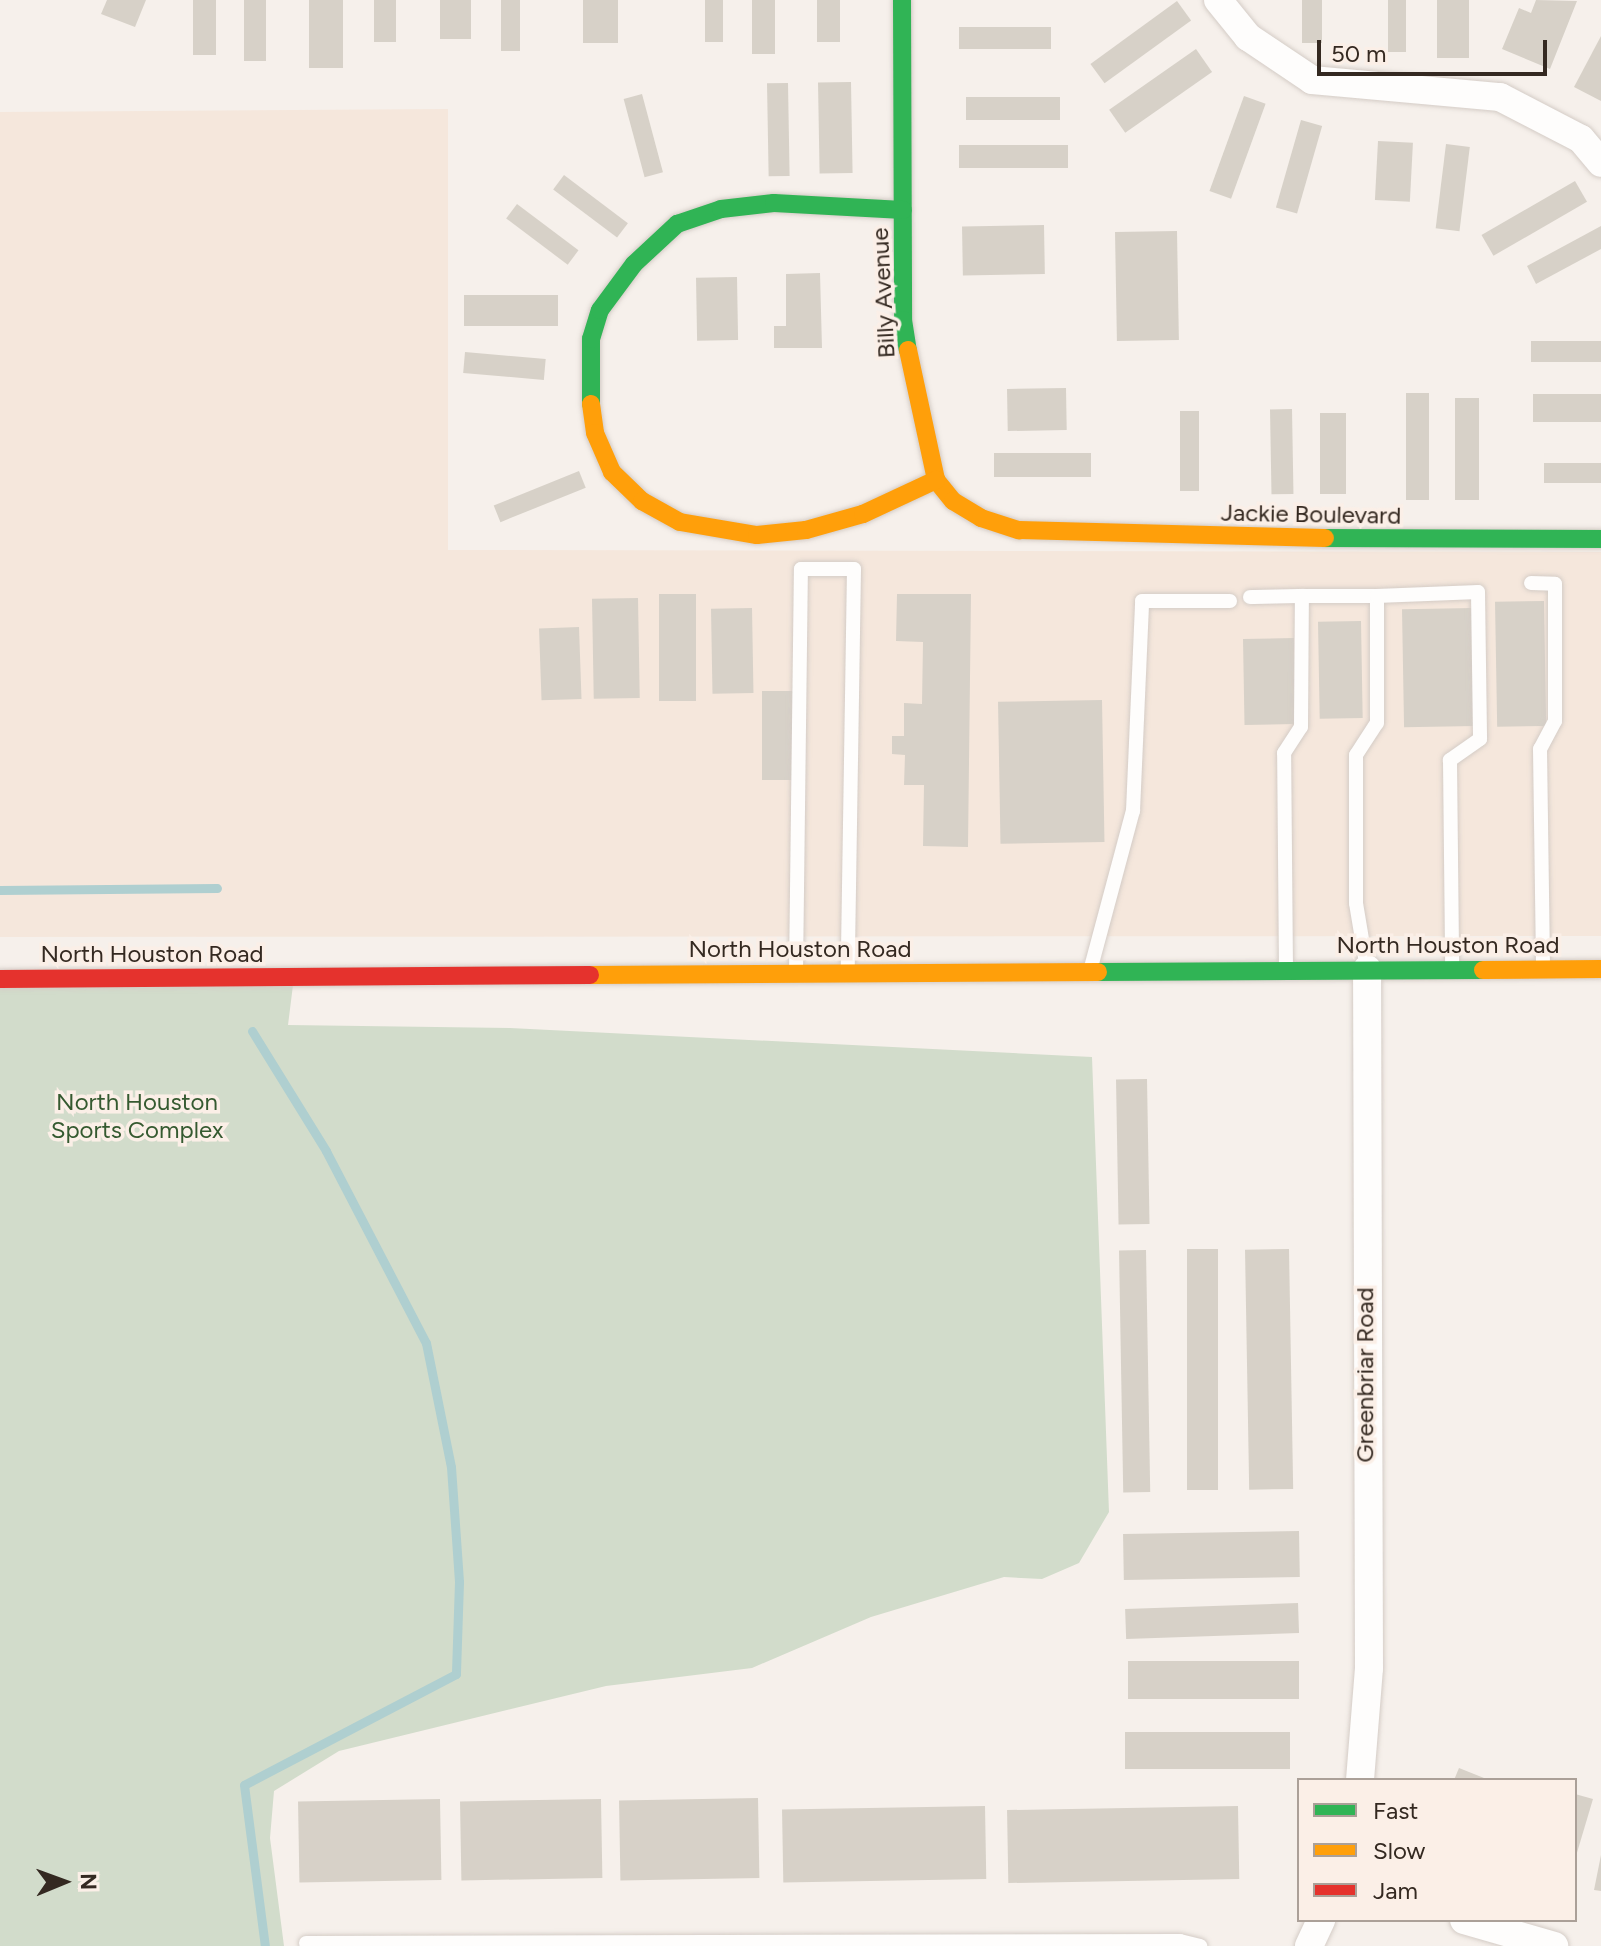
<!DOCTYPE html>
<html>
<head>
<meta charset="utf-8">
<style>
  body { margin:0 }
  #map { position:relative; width:1601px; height:1946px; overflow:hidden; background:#f6f0eb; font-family:Figtree,sans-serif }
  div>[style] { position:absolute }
  .built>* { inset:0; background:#f5e7dc }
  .green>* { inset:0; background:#d2dccb }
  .stream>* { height:9px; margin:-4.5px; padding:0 4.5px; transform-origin:4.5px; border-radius:4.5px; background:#afcfd0 }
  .building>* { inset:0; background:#d7d1c8; transform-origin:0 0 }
  .roads { filter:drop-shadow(0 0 2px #d4ccc6) drop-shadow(0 0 2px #d4ccc6) }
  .lane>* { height:14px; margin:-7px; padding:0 7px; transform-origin:7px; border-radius:7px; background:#fefdfc }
  .street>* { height:28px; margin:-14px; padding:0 14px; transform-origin:14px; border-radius:14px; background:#fefdfc }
  .fast>* { height:18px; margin:-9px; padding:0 9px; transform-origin:9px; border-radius:9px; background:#30b455 }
  .slow>* { height:18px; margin:-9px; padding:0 9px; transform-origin:9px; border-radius:9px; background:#ff9f0a }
  .jam>* { height:18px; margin:-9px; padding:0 9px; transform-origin:9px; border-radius:9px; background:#e5322d }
  span { translate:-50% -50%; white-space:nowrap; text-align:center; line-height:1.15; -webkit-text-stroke:7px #fbefe7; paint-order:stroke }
  .street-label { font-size:24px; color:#342921 }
  .park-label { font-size:24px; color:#355a30 }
  .legend { position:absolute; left:1297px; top:1778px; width:280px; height:144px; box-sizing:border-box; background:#fbefe7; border:2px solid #aba098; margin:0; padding:10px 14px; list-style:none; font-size:24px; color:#342921 }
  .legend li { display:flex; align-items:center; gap:16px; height:40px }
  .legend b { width:40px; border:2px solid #aba098 }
  .north { position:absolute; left:24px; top:1842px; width:80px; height:80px; -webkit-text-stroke:6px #fbefe7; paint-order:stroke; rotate:89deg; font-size:22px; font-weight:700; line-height:32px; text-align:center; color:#342921 }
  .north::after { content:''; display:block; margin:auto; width:28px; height:36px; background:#342921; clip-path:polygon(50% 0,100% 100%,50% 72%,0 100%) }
  .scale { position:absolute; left:1317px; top:40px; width:230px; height:36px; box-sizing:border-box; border:4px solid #342921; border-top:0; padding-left:10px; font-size:24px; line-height:28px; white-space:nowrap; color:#342921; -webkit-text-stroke:6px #fbefe7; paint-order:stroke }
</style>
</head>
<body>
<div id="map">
  <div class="built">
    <i style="clip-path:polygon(448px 109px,448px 550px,1601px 552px,1601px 936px,0 937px,0 112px)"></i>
  </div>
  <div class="green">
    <i style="clip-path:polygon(294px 977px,288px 1025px,510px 1028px,1092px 1057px,1109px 1512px,1079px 1563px,1042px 1579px,1004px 1577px,871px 1617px,752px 1668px,606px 1686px,339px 1751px,274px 1791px,270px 1838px,284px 1946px,0 1946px,0 979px)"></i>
  </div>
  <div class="stream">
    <i style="left:0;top:890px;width:217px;rotate:-0.5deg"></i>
    <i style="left:252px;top:1031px;width:141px;rotate:58.3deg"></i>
    <i style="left:326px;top:1151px;width:216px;rotate:62.5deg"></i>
    <i style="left:426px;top:1343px;width:126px;rotate:78.6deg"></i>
    <i style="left:451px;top:1467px;width:115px;rotate:86deg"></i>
    <i style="left:459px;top:1582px;width:92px;rotate:91.9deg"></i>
    <i style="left:456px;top:1674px;width:239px;rotate:152.4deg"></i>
    <i style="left:244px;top:1785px;width:162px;rotate:82.6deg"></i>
  </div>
  <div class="building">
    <i style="clip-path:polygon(107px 0,146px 0,135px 27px,101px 14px)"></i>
    <i style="left:193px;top:0;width:23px;height:55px"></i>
    <i style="left:244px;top:0;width:22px;height:61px"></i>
    <i style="left:309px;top:0;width:34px;height:68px"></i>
    <i style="left:374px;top:0;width:22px;height:42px"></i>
    <i style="left:440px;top:0;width:31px;height:39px"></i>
    <i style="left:501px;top:0;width:19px;height:51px"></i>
    <i style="left:583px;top:0;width:35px;height:43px"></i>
    <i style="left:705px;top:0;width:18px;height:42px"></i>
    <i style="left:752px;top:0;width:23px;height:54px"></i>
    <i style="left:817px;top:0;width:23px;height:42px"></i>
    <i style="left:1302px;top:0;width:20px;height:43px"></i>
    <i style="left:1388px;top:0;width:18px;height:52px"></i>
    <i style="left:1437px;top:0;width:32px;height:58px"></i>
    <i style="clip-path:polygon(1536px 0,1577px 1px,1550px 69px,1502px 49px,1519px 8px,1531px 13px)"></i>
    <i style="left:1177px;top:1px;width:24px;height:107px;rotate:54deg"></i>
    <i style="left:1051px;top:27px;width:22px;height:92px;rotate:90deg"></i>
    <i style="clip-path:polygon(1601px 36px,1601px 101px,1574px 87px)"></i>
    <i style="left:1196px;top:49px;width:28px;height:106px;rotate:55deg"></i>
    <i style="left:851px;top:82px;width:91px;height:33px;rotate:89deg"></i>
    <i style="left:788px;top:83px;width:93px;height:21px;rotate:89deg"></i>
    <i style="left:642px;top:94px;width:81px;height:19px;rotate:75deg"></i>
    <i style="left:1244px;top:96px;width:23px;height:101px;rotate:20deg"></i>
    <i style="left:1060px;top:97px;width:23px;height:94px;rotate:90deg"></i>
    <i style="left:1301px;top:120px;width:22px;height:91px;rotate:16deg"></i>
    <i style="left:1378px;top:141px;width:35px;height:59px;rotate:3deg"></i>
    <i style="left:1446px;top:144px;width:24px;height:85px;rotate:7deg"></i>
    <i style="left:1068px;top:145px;width:23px;height:109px;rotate:90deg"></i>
    <i style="left:564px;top:175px;width:80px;height:18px;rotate:37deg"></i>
    <i style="left:1575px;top:181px;width:24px;height:108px;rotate:60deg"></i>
    <i style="left:517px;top:204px;width:77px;height:18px;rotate:37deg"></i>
    <i style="left:1044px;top:225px;width:49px;height:82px;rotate:89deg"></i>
    <i style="clip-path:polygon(1601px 226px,1601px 249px,1536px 284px,1527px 266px)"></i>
    <i style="left:1177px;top:231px;width:109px;height:62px;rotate:89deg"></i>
    <i style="clip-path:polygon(820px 273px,822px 348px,774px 348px,774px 326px,786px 326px,786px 274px)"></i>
    <i style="left:737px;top:277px;width:63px;height:41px;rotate:89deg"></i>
    <i style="left:464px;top:295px;width:94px;height:31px"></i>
    <i style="left:1601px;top:341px;width:21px;height:70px;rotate:90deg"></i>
    <i style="left:465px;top:352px;width:81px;height:21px;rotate:5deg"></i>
    <i style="left:1066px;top:388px;width:42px;height:59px;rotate:89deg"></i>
    <i style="left:1406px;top:393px;width:23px;height:107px"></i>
    <i style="left:1601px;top:394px;width:28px;height:68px;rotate:90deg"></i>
    <i style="left:1455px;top:398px;width:24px;height:102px"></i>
    <i style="left:1292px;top:409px;width:85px;height:22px;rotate:89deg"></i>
    <i style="left:1180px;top:411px;width:19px;height:80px"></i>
    <i style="left:1320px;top:413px;width:26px;height:81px"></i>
    <i style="left:1091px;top:453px;width:24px;height:97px;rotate:90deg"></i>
    <i style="left:1601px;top:463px;width:20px;height:57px;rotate:90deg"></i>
    <i style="left:579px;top:471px;width:18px;height:92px;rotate:68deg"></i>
    <i style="left:659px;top:594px;width:37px;height:107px"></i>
    <i style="clip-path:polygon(897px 594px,971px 594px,968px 847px,923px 846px,924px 785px,904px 785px,905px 755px,892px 754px,892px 736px,904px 736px,904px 703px,922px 704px,923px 642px,896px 641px)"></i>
    <i style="left:638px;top:598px;width:100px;height:46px;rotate:89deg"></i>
    <i style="left:1544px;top:601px;width:125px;height:49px;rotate:89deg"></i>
    <i style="left:752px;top:608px;width:85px;height:41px;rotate:89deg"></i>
    <i style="left:1473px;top:608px;width:118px;height:71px;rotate:89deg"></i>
    <i style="left:1361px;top:621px;width:97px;height:43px;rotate:89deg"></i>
    <i style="left:579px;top:627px;width:72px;height:40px;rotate:88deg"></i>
    <i style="left:1294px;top:638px;width:86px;height:51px;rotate:89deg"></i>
    <i style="left:762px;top:691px;width:31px;height:89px"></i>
    <i style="left:1102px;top:700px;width:142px;height:104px;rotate:89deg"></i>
    <i style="left:1147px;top:1079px;width:145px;height:31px;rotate:89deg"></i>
    <i style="left:1187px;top:1249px;width:31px;height:241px"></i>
    <i style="left:1289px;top:1249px;width:240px;height:44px;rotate:89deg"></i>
    <i style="left:1146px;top:1250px;width:242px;height:27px;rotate:89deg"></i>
    <i style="left:1299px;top:1531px;width:46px;height:176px;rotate:89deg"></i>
    <i style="left:1298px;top:1603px;width:30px;height:173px;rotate:88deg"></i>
    <i style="left:1128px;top:1661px;width:171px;height:38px"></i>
    <i style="left:1290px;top:1732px;width:37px;height:165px;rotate:90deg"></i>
    <i style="clip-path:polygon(1459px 1768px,1489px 1780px,1454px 1780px)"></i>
    <i style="clip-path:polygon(1575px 1794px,1593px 1799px,1576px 1856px,1575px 1855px)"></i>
    <i style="left:758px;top:1798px;width:80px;height:139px;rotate:89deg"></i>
    <i style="left:440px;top:1799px;width:81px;height:142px;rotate:89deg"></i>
    <i style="left:601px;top:1799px;width:79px;height:141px;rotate:89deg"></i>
    <i style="left:985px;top:1806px;width:73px;height:203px;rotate:89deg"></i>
    <i style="left:1238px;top:1806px;width:73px;height:231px;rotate:89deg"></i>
    <i style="clip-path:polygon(1601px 1855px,1601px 1891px,1594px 1890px)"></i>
  </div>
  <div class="roads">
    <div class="lane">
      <i style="left:1531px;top:583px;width:24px;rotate:2deg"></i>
      <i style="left:1555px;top:584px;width:137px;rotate:90deg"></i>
      <i style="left:1555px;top:721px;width:32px;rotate:118deg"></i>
      <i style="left:1540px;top:749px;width:220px;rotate:89.2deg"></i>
      <i style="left:1250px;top:597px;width:52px;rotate:-1.1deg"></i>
      <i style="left:1286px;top:969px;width:216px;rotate:-90.5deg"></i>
      <i style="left:1284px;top:753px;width:31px;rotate:-57deg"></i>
      <i style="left:1301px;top:727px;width:131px;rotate:-89.6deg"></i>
      <i style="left:1302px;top:596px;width:75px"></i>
      <i style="left:1367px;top:969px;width:67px;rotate:-99.5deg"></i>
      <i style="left:1356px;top:903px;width:148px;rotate:-90deg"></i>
      <i style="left:1356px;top:755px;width:38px;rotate:-57deg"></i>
      <i style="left:1377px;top:723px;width:127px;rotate:-90deg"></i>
      <i style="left:1377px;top:596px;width:101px;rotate:-2.3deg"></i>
      <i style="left:1478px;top:592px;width:147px;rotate:89.2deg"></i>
      <i style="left:1480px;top:739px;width:37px;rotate:145deg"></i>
      <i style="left:1450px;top:760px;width:206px;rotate:89.4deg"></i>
      <i style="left:1090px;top:971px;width:166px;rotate:-75deg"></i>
      <i style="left:1133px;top:811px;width:210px;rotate:-87.5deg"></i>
      <i style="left:1142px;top:601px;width:88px"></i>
      <i style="left:796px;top:972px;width:403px;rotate:-89.3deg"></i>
      <i style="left:801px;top:569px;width:53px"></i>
      <i style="left:854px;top:569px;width:404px;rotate:90.9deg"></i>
      <i style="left:306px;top:1943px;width:874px;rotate:-0.13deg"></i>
      <i style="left:1180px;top:1941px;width:21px;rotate:14deg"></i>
    </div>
    <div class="street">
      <i style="left:1218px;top:0;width:48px;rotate:51deg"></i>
      <i style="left:1248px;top:37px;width:77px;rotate:33.9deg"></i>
      <i style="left:1312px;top:80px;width:189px;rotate:5.2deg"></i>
      <i style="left:1500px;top:97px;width:91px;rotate:27.4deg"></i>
      <i style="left:1581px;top:139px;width:31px;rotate:50deg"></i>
      <i style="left:1360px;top:1780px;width:112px;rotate:-85.4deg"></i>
      <i style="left:1369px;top:1668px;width:699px;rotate:-90.16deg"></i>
      <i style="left:1464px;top:1920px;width:94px;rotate:16.1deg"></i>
      <i style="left:1309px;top:1946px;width:29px;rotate:-65deg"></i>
    </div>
    <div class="fast">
      <i style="left:902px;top:0;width:320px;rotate:89.8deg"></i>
      <i style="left:903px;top:320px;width:30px;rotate:81deg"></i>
      <i style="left:591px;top:404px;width:65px;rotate:-90deg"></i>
      <i style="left:591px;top:339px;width:30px;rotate:-73deg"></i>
      <i style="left:600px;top:310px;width:57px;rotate:-53.5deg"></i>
      <i style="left:634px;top:264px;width:59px;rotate:-42.9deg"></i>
      <i style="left:677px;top:224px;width:46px;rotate:-18.8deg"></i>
      <i style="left:721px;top:209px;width:53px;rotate:-6.5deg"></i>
      <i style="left:774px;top:203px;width:129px;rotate:3.1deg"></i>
      <i style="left:1325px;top:538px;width:276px;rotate:0.2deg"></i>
      <i style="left:1098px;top:972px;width:385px;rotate:-0.3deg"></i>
    </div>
    <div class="slow">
      <i style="left:908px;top:350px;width:133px;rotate:77.8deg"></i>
      <i style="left:936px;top:480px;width:27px;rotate:51deg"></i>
      <i style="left:953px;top:501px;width:33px;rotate:31deg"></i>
      <i style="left:981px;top:518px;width:40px;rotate:18deg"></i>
      <i style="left:1019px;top:530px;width:306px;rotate:1.5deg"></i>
      <i style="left:591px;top:404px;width:29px;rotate:82deg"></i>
      <i style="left:595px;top:433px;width:43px;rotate:66.4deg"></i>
      <i style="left:612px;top:472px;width:42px;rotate:44deg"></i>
      <i style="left:642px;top:501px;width:43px;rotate:28.9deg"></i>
      <i style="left:680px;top:522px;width:78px;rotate:9.6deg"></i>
      <i style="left:757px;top:535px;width:49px;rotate:-5.8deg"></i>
      <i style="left:806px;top:530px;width:59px;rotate:-15.7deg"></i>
      <i style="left:863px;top:514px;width:81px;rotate:-25deg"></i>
      <i style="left:1483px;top:970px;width:118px;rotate:-0.5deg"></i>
      <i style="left:590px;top:975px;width:508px;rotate:-0.34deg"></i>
    </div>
    <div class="jam">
      <i style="left:0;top:979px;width:590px;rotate:-0.39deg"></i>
    </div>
  </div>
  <div class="street-label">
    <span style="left:883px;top:293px;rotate:-93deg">Billy Avenue</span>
    <span style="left:1311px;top:514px;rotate:1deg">Jackie Boulevard</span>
    <span style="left:1448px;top:945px">North Houston Road</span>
    <span style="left:800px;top:949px">North Houston Road</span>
    <span style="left:152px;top:954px">North Houston Road</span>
    <span style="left:1365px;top:1375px;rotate:-90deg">Greenbriar Road</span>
  </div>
  <div class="park-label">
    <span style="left:137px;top:1116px">North Houston<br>Sports Complex</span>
  </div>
  <ul class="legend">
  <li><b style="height:10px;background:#30b455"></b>Fast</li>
  <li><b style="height:10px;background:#ff9f0a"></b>Slow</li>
  <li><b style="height:10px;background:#e5322d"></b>Jam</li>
  </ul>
  <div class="north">N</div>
  <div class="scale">50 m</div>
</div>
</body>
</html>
